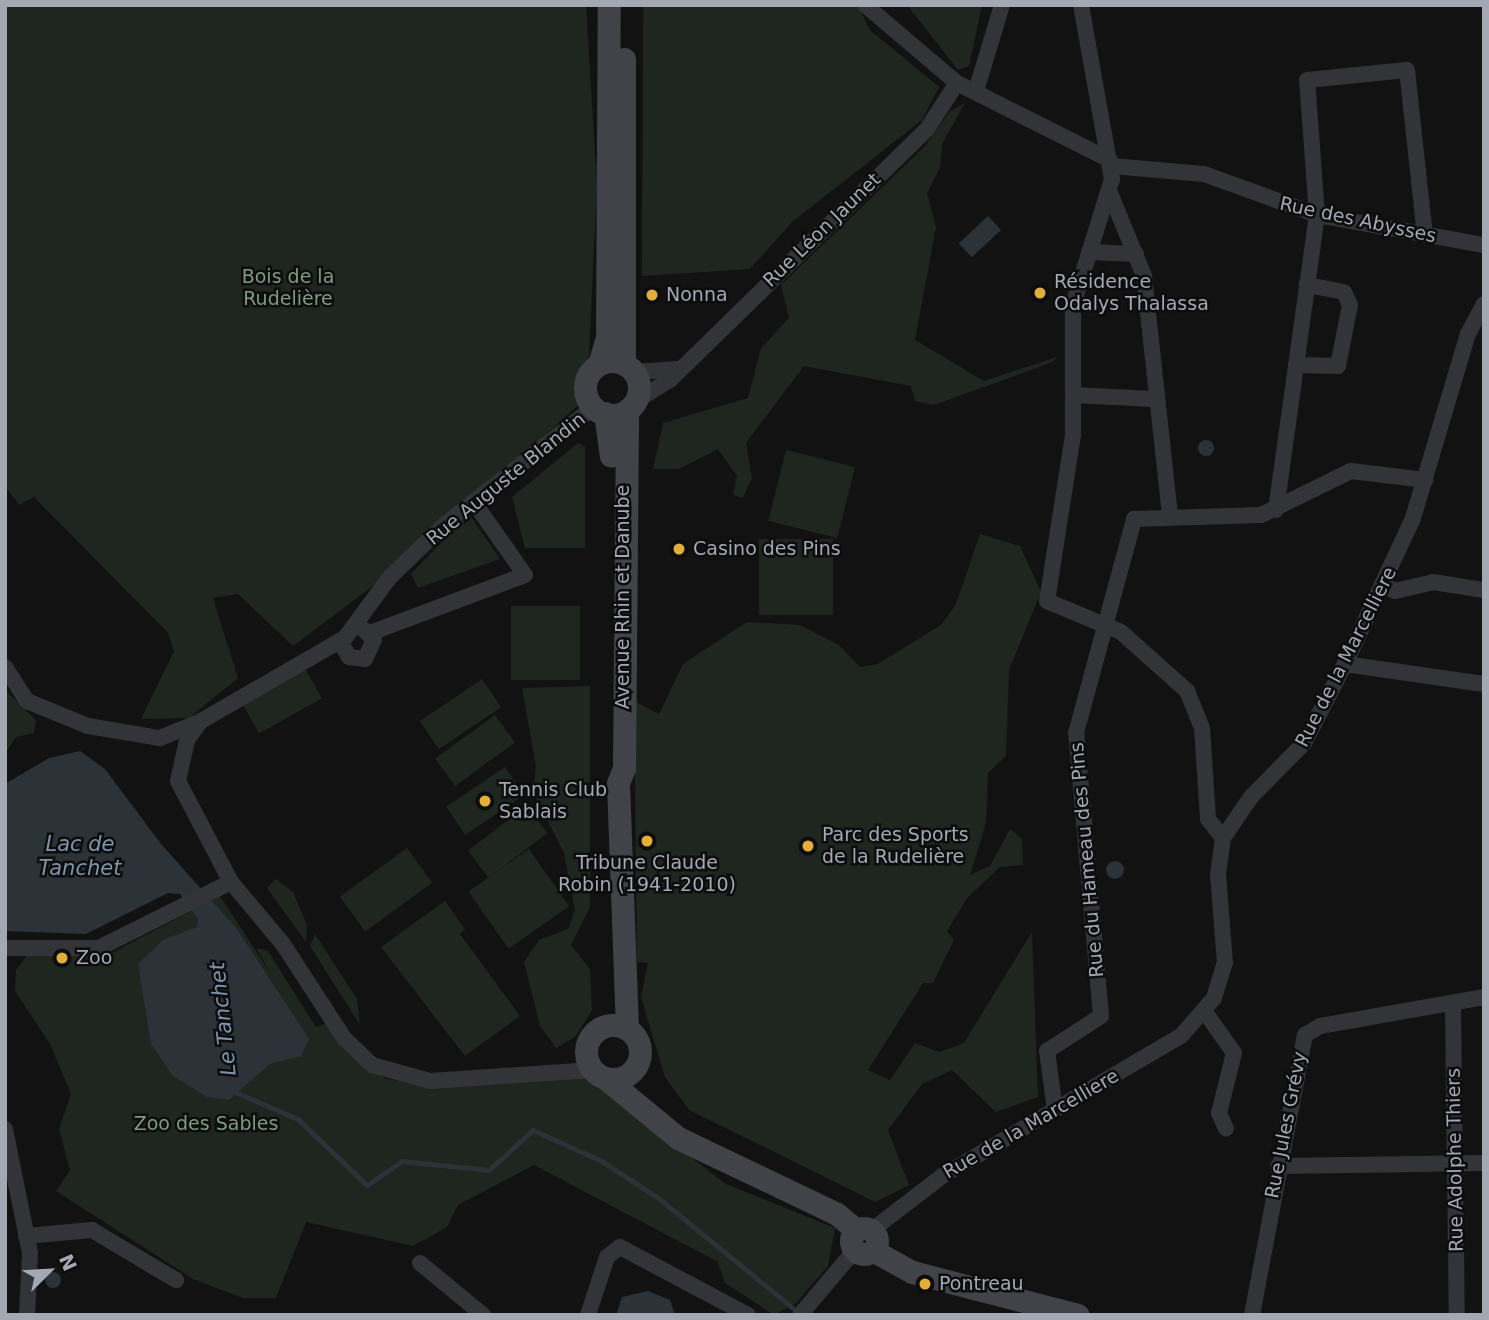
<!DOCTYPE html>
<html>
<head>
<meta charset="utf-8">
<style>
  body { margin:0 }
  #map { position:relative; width:1489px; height:1320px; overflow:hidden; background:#121213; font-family:"DejaVu Sans",sans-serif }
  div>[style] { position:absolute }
  .green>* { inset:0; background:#1e261f; transform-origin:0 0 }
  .water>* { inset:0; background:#2b3238; transform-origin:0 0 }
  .round { border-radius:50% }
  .stream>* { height:4.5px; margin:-2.25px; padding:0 2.25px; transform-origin:2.25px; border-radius:2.25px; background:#2b3238 }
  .street>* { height:16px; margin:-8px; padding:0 8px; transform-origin:8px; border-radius:8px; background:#333438 }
  .secondary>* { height:23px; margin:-11.5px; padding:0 11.5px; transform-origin:11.5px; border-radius:11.5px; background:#414348 }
  .secondary>.ring { margin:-11.5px; padding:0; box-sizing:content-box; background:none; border:23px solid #414348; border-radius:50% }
  .dots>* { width:19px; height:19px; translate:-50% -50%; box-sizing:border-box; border:4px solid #0d0d0e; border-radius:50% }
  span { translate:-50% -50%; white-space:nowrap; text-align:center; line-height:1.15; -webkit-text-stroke:5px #0d0d0e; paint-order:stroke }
  .street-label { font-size:19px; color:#a4a8b3 }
  .park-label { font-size:19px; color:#7d9c7f }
  .poi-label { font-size:19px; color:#a4a8b3 }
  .left { translate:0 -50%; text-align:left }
  .water-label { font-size:21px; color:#7d95ac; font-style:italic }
  .frame { position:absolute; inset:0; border:7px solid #a4a8b3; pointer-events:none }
  .north { position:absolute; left:14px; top:1236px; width:70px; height:70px; -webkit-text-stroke:5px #0d0d0e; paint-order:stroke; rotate:66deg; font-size:19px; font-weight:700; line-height:28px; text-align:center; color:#a4a8b3 }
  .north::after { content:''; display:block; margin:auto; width:24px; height:32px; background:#a4a8b3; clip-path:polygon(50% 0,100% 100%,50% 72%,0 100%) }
</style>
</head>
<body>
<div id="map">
  <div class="green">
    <i style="clip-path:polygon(5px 5px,586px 5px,597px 185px,587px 397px,409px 559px,293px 646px,238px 594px,213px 598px,238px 678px,189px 718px,141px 719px,174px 651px,168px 633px,34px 497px,19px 505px,5px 486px)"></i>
    <i style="clip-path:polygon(643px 5px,858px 5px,870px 30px,939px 87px,922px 120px,792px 222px,750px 269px,642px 276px)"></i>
    <i style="clip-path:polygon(907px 5px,982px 5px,969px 66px,958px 70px)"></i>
    <i style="clip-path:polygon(965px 103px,942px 144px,940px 168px,927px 193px,936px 227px,915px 340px,984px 381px,1057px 357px,1053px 362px,934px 405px,915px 401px,911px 386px,804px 366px,746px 443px,752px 478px,743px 498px,733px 495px,737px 476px,718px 449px,679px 469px,653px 469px,663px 423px,748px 398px,761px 348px,789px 318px,781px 285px,925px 146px,949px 112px)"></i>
    <i style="clip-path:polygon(578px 443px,585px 447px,585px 548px,525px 548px,512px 497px)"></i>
    <i style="left:786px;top:450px;width:71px;height:73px;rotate:14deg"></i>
    <i style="clip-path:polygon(469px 514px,500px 559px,418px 588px,411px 574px)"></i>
    <i style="clip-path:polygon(980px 534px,1020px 546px,1041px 592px,1009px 670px,1006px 756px,988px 773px,986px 823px,970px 875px,990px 866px,1010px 829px,1022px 839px,1023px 865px,1000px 867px,968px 897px,947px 931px,954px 940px,933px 983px,923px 983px,868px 1070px,890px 1080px,915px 1043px,939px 1052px,964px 1043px,1032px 932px,1038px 1097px,996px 1112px,952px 1070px,922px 1084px,888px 1130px,909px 1185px,875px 1202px,689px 1110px,665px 1077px,641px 997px,648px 963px,637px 962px,634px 701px,659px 714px,683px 664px,747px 622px,800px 625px,839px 645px,860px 667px,878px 664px,942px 624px,956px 604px)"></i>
    <i style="left:759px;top:539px;width:74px;height:76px"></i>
    <i style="left:511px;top:606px;width:69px;height:74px"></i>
    <i style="left:305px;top:668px;width:35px;height:72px;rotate:61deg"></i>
    <i style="left:482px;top:679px;width:34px;height:75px;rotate:56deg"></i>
    <i style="clip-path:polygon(590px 686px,590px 907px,571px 945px,590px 969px,592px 1010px,575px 1037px,556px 1048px,540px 1026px,524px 962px,539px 940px,568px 929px,575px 910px,564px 853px,533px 792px,536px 767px,522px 688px)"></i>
    <i style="clip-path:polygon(5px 690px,36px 720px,34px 733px,16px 737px,5px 754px)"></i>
    <i style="left:495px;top:715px;width:34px;height:74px;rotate:54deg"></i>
    <i style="left:505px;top:767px;width:34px;height:71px;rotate:56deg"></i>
    <i style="left:527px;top:806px;width:34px;height:74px;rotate:53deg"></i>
    <i style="left:407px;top:848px;width:43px;height:83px;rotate:54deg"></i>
    <i style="left:529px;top:849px;width:70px;height:74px;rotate:55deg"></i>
    <i style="clip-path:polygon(276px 879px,293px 892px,307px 925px,306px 942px,267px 888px)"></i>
    <i style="clip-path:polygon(220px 896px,273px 977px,256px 948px,268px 951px,316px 1027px,328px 1023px,385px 1079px,454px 1086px,587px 1078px,726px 1184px,835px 1228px,828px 1266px,796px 1303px,774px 1315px,725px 1283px,718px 1262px,534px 1165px,458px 1205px,447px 1227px,413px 1246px,306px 1222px,276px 1298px,243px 1298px,193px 1279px,56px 1191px,70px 1170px,59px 1129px,71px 1094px,50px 1044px,15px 991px,16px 970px,27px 955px,110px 954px)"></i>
    <i style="clip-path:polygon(445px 901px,465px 929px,460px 934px,520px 1016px,465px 1056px,381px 947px)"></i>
    <i style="clip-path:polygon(315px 934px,357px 999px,360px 1025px,310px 946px)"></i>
  </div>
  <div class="water">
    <i style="left:988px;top:216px;width:19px;height:40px;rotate:47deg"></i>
    <i class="round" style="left:1198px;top:440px;width:16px;height:16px"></i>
    <i style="clip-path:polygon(80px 751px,105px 769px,161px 844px,237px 929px,309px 1039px,301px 1056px,270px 1064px,229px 1100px,207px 1097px,173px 1076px,151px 1044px,138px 964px,163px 940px,197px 927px,198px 919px,180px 894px,168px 893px,86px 934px,5px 931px,5px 784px,49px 758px)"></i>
    <i class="round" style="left:1106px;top:861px;width:18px;height:18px"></i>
    <i class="round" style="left:45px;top:1272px;width:16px;height:16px"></i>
    <i style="clip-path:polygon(648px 1291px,670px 1300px,675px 1315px,616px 1315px,622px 1297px)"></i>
  </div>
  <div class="stream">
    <i style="left:233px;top:1091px;width:71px;rotate:23.3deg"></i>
    <i style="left:298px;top:1119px;width:95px;rotate:43.7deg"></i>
    <i style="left:367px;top:1185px;width:42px;rotate:-34.4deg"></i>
    <i style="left:402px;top:1161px;width:87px;rotate:5.9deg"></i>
    <i style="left:489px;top:1170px;width:59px;rotate:-42.3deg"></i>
    <i style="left:533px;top:1130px;width:73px;rotate:24.1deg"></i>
    <i style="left:600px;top:1160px;width:72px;rotate:33deg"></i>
    <i style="left:660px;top:1199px;width:171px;rotate:39.3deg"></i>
  </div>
  <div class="street">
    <i style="left:865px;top:5px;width:121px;rotate:40.3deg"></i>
    <i style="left:957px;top:83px;width:171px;rotate:26.7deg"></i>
    <i style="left:1081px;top:5px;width:177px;rotate:79.9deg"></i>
    <i style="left:1112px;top:179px;width:132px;rotate:107.2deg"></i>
    <i style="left:1073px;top:305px;width:130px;rotate:90deg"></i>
    <i style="left:1073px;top:435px;width:168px;rotate:98.9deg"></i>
    <i style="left:1047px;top:601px;width:80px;rotate:22.7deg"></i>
    <i style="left:1121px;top:632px;width:89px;rotate:41.8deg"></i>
    <i style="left:1187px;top:691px;width:40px;rotate:68deg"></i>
    <i style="left:1202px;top:728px;width:91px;rotate:86.2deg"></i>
    <i style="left:1208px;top:819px;width:24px;rotate:52deg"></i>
    <i style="left:976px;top:91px;width:90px;rotate:-73.2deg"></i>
    <i style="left:1112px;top:166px;width:92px;rotate:5deg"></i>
    <i style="left:1204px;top:174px;width:120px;rotate:19.9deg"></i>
    <i style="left:1317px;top:215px;width:170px;rotate:10.2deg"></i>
    <i style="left:1110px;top:193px;width:90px;rotate:67.7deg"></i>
    <i style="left:1144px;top:276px;width:242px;rotate:83.8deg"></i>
    <i style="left:1089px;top:252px;width:47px;rotate:2.4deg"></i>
    <i style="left:1296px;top:365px;width:42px;rotate:1.4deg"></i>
    <i style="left:1338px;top:366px;width:62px;rotate:-78.9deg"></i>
    <i style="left:1350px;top:305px;width:14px;rotate:-115deg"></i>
    <i style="left:1344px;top:292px;width:38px;rotate:-169deg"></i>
    <i style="left:634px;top:372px;width:44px;rotate:-3.9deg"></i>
    <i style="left:1073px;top:395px;width:81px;rotate:2.8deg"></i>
    <i style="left:636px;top:401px;width:40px;rotate:-32deg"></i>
    <i style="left:670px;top:380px;width:359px;rotate:-44.3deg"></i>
    <i style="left:927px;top:129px;width:55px;rotate:-56.9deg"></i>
    <i style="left:1276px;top:510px;width:298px;rotate:-82.1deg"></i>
    <i style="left:1317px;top:215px;width:135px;rotate:-94.2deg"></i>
    <i style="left:1307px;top:80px;width:100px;rotate:-5.7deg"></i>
    <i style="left:1407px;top:70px;width:166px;rotate:83.8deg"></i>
    <i style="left:1383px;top:585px;width:13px;rotate:27deg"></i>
    <i style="left:1395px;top:591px;width:39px;rotate:-13deg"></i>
    <i style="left:1433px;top:582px;width:52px;rotate:8.9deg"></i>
    <i style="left:370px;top:633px;width:165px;rotate:-20.5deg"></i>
    <i style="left:525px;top:575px;width:90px;rotate:-125.1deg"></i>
    <i style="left:340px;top:641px;width:18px;rotate:61deg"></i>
    <i style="left:349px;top:657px;width:16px;rotate:7deg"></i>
    <i style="left:365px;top:659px;width:21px;rotate:-65deg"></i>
    <i style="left:374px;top:640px;width:16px;rotate:-135deg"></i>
    <i style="left:1345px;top:664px;width:140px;rotate:8.2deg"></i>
    <i style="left:5px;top:667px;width:40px;rotate:57.1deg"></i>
    <i style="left:27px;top:701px;width:66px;rotate:22.3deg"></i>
    <i style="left:88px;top:726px;width:73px;rotate:9.5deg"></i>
    <i style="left:160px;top:738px;width:42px;rotate:-22.3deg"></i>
    <i style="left:5px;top:948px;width:94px"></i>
    <i style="left:99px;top:948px;width:148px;rotate:-26.6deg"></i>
    <i style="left:1453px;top:1005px;width:310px;rotate:89.3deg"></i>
    <i style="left:1205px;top:1012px;width:50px;rotate:54.7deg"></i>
    <i style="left:1234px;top:1053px;width:62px;rotate:104deg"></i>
    <i style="left:1219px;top:1113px;width:17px;rotate:66deg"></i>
    <i style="left:592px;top:1070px;width:162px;rotate:176.1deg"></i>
    <i style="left:430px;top:1081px;width:60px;rotate:-164.6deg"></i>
    <i style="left:372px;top:1065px;width:39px;rotate:-136deg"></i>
    <i style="left:344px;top:1038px;width:112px;rotate:-123deg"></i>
    <i style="left:283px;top:944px;width:81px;rotate:-130deg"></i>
    <i style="left:231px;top:882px;width:114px;rotate:-117.7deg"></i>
    <i style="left:178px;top:781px;width:42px;rotate:-77.6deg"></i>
    <i style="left:187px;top:740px;width:24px;rotate:-54deg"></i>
    <i style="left:201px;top:721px;width:166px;rotate:-30deg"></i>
    <i style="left:345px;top:638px;width:76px;rotate:-53.6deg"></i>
    <i style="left:390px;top:577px;width:75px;rotate:-43.9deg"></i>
    <i style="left:444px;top:525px;width:191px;rotate:-38.2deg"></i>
    <i style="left:1055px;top:1110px;width:60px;rotate:-97.7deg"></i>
    <i style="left:1047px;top:1051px;width:64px;rotate:-32.9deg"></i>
    <i style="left:1101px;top:1016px;width:284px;rotate:-95deg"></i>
    <i style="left:1076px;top:733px;width:222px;rotate:-74.8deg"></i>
    <i style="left:1134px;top:519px;width:127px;rotate:-1.8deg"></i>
    <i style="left:1261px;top:515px;width:100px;rotate:-26.1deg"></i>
    <i style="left:1351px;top:471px;width:75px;rotate:6.9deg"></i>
    <i style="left:5px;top:1129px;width:126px;rotate:78.6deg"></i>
    <i style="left:30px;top:1253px;width:62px;rotate:92.8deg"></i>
    <i style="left:1278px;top:1166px;width:206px;rotate:-0.8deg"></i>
    <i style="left:872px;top:1230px;width:88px;rotate:-37.6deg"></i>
    <i style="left:942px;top:1176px;width:277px;rotate:-30.4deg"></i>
    <i style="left:1181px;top:1036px;width:50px;rotate:-49deg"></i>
    <i style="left:1214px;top:998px;width:37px;rotate:-73deg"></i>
    <i style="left:1225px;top:963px;width:89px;rotate:-94.5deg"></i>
    <i style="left:1218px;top:874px;width:36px;rotate:-82deg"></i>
    <i style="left:1223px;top:838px;width:50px;rotate:-55.7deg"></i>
    <i style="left:1251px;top:797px;width:76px;rotate:-45.5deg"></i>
    <i style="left:1304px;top:743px;width:89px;rotate:-62.6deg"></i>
    <i style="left:1345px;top:664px;width:161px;rotate:-65deg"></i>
    <i style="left:1413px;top:518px;width:192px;rotate:-73.4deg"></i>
    <i style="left:1468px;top:334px;width:34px;rotate:-62deg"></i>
    <i style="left:26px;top:1236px;width:66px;rotate:-5.2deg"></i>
    <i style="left:92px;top:1230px;width:98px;rotate:30.8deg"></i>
    <i style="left:420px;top:1263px;width:82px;rotate:39.5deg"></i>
    <i style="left:588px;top:1315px;width:61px;rotate:-71.9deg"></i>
    <i style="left:607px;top:1257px;width:16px;rotate:-38deg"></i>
    <i style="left:620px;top:1247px;width:145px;rotate:28deg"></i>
    <i style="left:800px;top:1315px;width:84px;rotate:-49.8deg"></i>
    <i style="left:1252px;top:1315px;width:285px;rotate:-79.3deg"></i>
    <i style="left:1305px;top:1035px;width:17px;rotate:-31deg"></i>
    <i style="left:1320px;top:1026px;width:167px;rotate:-10deg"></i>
  </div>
  <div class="secondary">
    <i class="ring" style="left:585px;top:361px;width:31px;height:31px"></i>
    <i style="left:599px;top:364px;width:27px;rotate:-73deg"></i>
    <i style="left:607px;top:338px;width:333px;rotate:-89.7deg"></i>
    <i style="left:624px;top:364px;width:305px;rotate:-90deg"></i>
    <i style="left:605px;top:413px;width:43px;rotate:82.1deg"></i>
    <i class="ring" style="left:586px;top:1025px;width:31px;height:31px"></i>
    <i style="left:627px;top:1029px;width:246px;rotate:-92.1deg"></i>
    <i style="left:618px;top:783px;width:16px;rotate:-68deg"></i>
    <i style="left:624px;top:768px;width:358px;rotate:-89.5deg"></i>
    <i style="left:605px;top:1078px;width:94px;rotate:39.4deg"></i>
    <i style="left:678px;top:1138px;width:176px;rotate:25.5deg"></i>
    <i style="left:837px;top:1214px;width:25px;rotate:40deg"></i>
    <i class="ring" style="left:851px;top:1228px;width:3px;height:3px"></i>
    <i style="left:874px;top:1251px;width:43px;rotate:28.9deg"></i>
    <i style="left:912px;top:1272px;width:171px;rotate:14.5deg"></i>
  </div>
  <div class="dots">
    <i style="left:1040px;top:293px;background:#e3ae3a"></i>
    <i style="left:652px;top:295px;background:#e3ae3a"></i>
    <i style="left:679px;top:549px;background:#e3ae3a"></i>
    <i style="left:485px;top:801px;background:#e3ae3a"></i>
    <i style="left:647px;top:841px;background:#e3ae3a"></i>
    <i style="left:808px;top:846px;background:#e3ae3a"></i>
    <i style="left:62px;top:958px;background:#e3ae3a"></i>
    <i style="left:925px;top:1284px;background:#e3ae3a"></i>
  </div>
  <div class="street-label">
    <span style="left:1358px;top:220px;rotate:12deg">Rue des Abysses</span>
    <span style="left:822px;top:230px;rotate:-44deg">Rue Léon Jaunet</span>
    <span style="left:506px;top:479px;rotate:-39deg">Rue Auguste Blandin</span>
    <span style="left:623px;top:597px;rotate:-90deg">Avenue Rhin et Danube</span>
    <span style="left:1346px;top:657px;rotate:-63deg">Rue de la Marcelliere</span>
    <span style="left:1087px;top:860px;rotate:-95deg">Rue du Hameau des Pins</span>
    <span style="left:1031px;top:1124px;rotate:-30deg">Rue de la Marcelliere</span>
    <span style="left:1286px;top:1125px;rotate:-79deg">Rue Jules Grévy</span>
    <span style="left:1455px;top:1160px;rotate:-91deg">Rue Adolphe Thiers</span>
  </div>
  <div class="park-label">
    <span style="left:288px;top:288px">Bois de la<br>Rudelière</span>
    <span style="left:206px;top:1124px">Zoo des Sables</span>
  </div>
  <div class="poi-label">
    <span class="left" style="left:1054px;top:293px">Résidence<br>Odalys Thalassa</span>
    <span class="left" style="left:666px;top:295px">Nonna</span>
    <span class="left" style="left:693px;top:549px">Casino des Pins</span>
    <span class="left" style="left:499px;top:801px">Tennis Club<br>Sablais</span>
    <span class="left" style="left:822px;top:846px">Parc des Sports<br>de la Rudelière</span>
    <span style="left:647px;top:874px">Tribune Claude<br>Robin (1941-2010)</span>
    <span class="left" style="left:76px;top:958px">Zoo</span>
    <span class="left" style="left:939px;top:1284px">Pontreau</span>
  </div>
  <div class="water-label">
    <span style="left:80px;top:856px">Lac de<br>Tanchet</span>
    <span style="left:223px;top:1019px;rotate:-96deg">Le Tanchet</span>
  </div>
  <div class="frame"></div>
  <div class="north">N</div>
</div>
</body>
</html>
